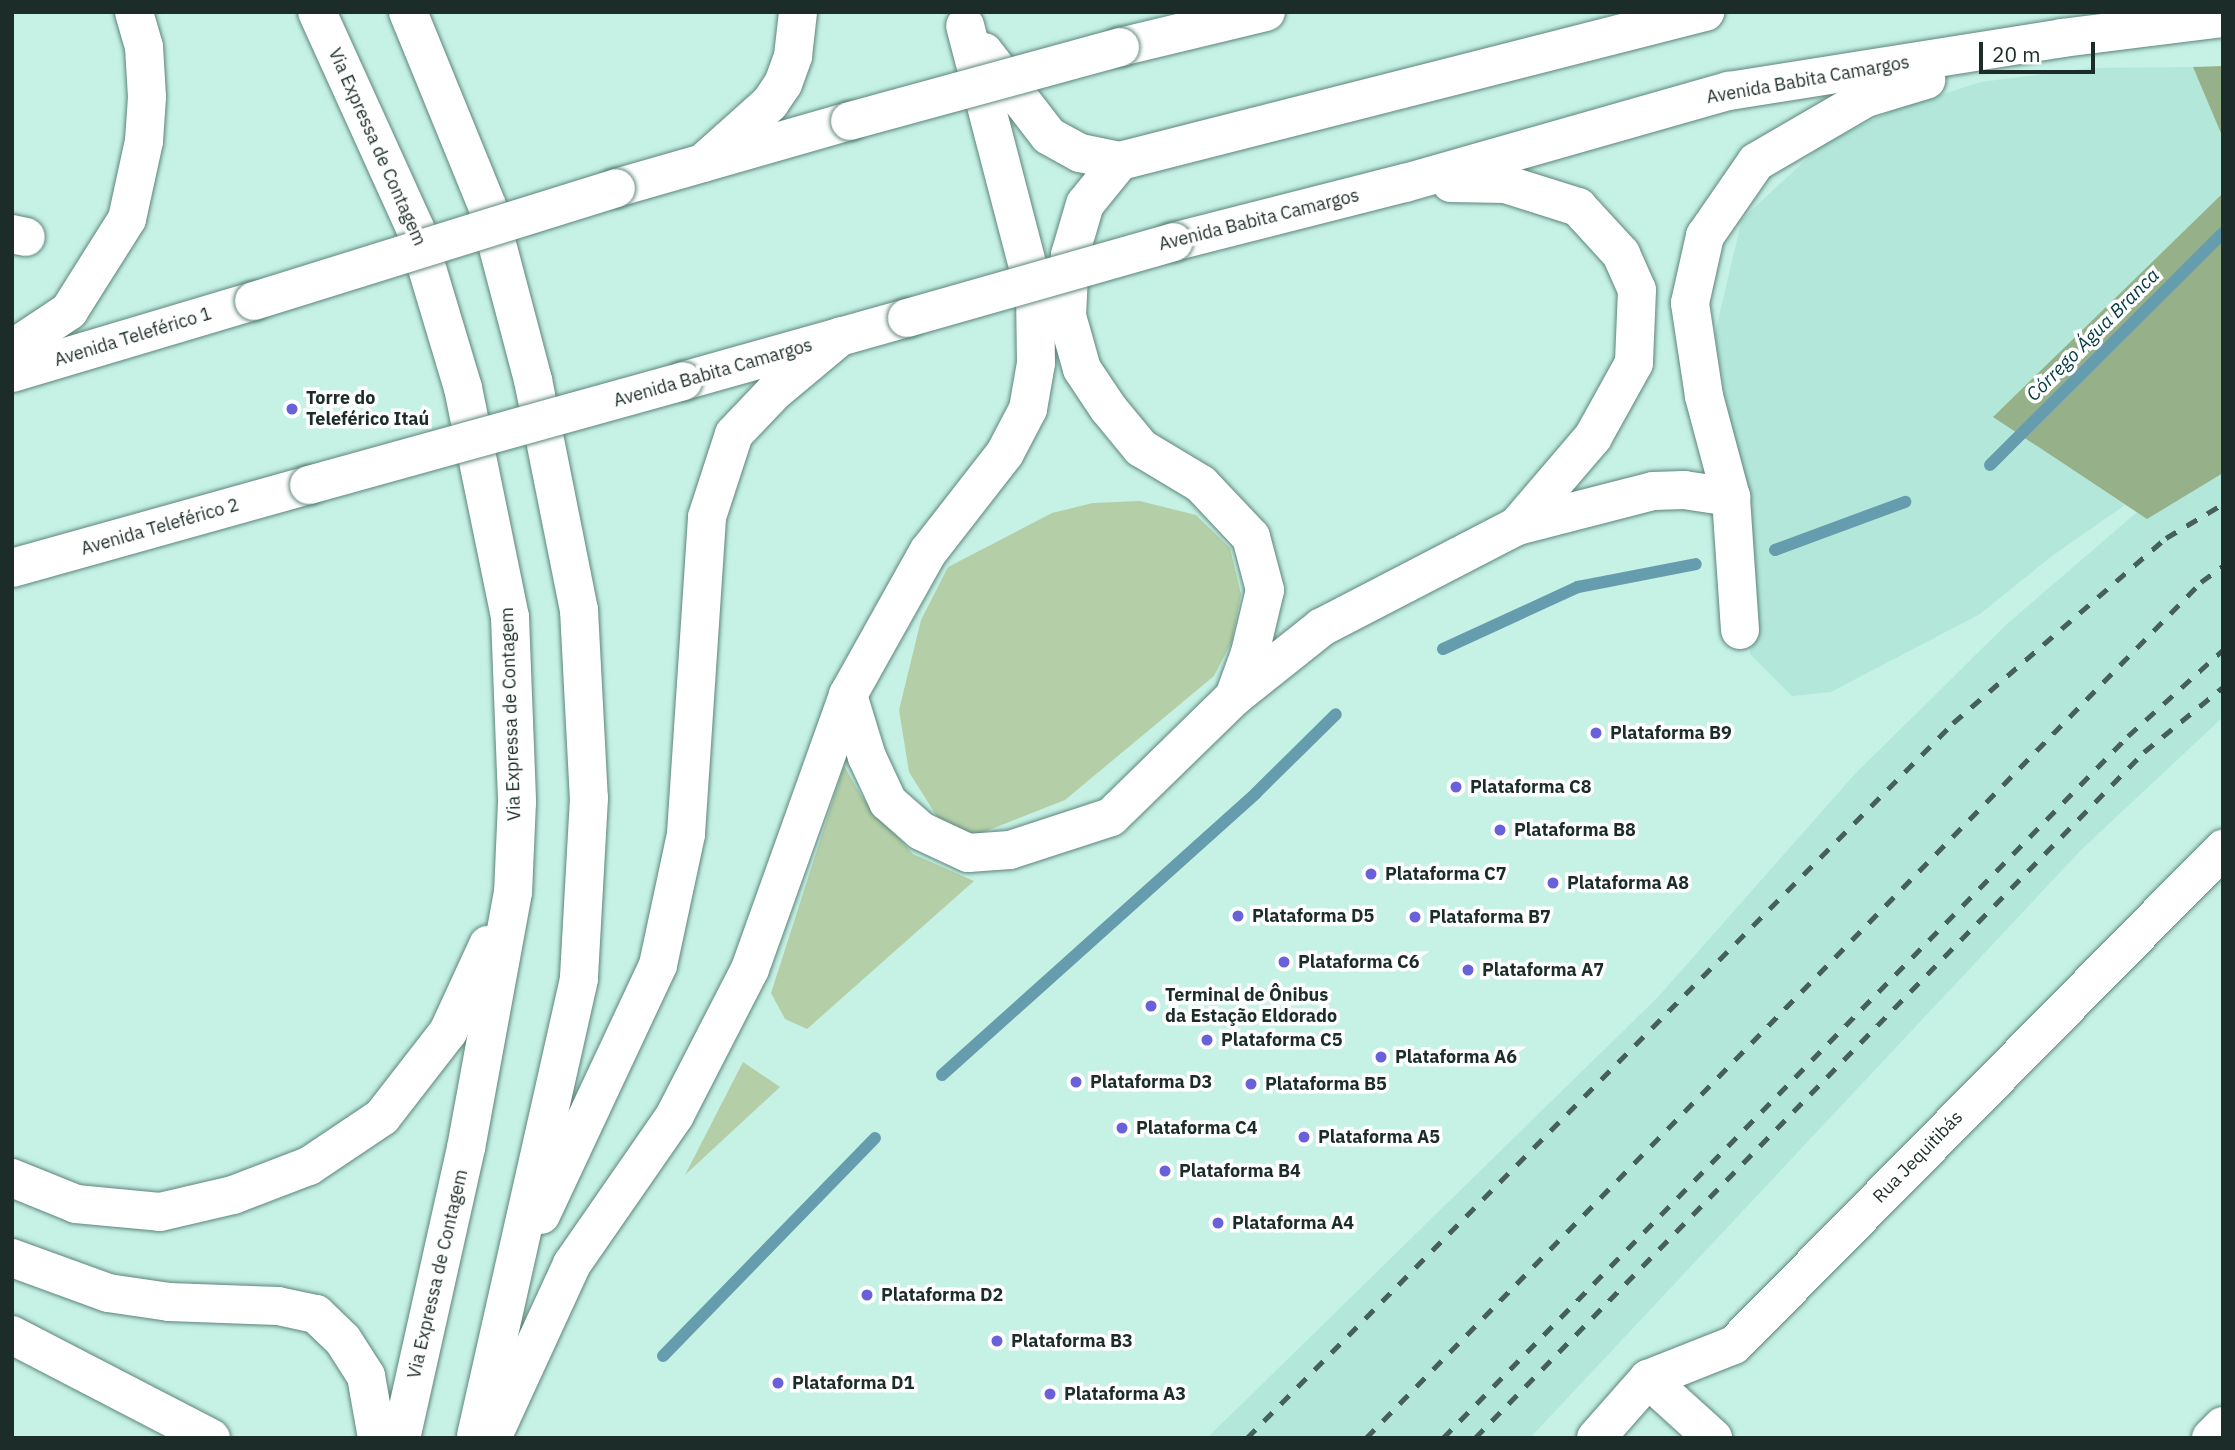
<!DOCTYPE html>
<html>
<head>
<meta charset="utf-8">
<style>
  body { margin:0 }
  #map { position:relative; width:2235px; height:1450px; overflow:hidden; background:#c6f1e5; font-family:"IBM Plex Sans",sans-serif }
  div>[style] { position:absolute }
  .built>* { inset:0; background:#b3e7da }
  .green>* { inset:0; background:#b4cfa8 }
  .forest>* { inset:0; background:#96b189 }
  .stream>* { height:12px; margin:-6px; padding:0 6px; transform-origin:6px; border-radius:6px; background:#669dae }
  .roads { filter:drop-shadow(0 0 2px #5d857b) drop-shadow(0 0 2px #5d857b) }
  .minor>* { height:38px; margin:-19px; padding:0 19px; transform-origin:19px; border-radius:19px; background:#fff }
  .major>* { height:38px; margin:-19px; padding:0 19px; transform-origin:19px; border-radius:19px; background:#fff }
  .highway>* { height:38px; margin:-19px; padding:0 19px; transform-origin:19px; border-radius:19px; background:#fff }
  .rail>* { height:5px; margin-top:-2.5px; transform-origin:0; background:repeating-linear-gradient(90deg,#475f59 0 12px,transparent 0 24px) }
  .bridges { filter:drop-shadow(0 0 2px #5d857b) drop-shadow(0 0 2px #5d857b) }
  .major-bridge>* { height:38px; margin:-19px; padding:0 19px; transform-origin:19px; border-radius:19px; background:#fff }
  .dots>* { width:19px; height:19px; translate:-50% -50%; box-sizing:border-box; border:4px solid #fff; border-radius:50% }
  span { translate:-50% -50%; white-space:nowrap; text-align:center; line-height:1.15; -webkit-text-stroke:7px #fff; paint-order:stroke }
  .street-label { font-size:18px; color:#1c2d29 }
  .poi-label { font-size:18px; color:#1c2d29; font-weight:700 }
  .left { translate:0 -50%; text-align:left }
  .water-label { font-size:19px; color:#023945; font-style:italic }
  .frame { position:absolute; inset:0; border:14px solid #1c2d29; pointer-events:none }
  .scale { position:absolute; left:1979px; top:42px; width:116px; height:32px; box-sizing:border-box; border:4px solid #1c2d29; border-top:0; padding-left:9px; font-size:21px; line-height:24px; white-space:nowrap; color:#1c2d29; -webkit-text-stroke:5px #fff; paint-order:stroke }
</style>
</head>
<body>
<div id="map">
  <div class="built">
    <i style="clip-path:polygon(2193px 67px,2223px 138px,2223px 193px,1993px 417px,2125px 505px,2052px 556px,1980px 614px,1831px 692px,1792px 696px,1750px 654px,1747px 527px,1715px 333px,1742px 219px,1823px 144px,1893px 110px,1981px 82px,2090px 68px)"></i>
    <i style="clip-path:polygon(2223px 438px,2223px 717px,2081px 850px,1530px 1438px,1207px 1438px,1658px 997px,1854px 775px,2006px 625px)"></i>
  </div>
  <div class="green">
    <i style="clip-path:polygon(1140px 501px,1196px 515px,1230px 548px,1241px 594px,1232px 641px,1214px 676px,1065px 800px,976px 835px,939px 820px,909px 772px,899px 710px,921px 620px,948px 567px,1052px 513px,1093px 503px)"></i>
    <i style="clip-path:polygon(844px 766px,862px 797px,913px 854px,974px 881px,807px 1029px,785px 1019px,771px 993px)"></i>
    <i style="clip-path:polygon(743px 1062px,780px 1087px,685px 1175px)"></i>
  </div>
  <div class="forest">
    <i style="clip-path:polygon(2223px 66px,2223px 138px,2193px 67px)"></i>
    <i style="clip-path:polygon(2223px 193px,2223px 473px,2147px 519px,1993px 417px)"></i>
  </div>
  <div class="stream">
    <i style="left:1990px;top:465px;width:329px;rotate:-44.9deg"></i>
    <i style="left:1775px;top:550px;width:139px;rotate:-20.3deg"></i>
    <i style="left:1443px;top:649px;width:149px;rotate:-24.7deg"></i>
    <i style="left:1578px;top:587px;width:120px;rotate:-11deg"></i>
    <i style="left:942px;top:1075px;width:422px;rotate:-41.9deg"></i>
    <i style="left:1256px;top:793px;width:112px;rotate:-44.6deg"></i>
    <i style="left:663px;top:1356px;width:304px;rotate:-45.8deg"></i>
  </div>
  <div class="roads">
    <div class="minor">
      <i style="left:12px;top:234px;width:14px;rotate:12deg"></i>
      <i style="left:12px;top:1335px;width:224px;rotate:27.4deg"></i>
      <i style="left:1648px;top:1379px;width:88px;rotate:42.2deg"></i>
      <i style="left:1596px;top:1438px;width:79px;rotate:-48.6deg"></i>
      <i style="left:1648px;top:1379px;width:92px;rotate:-21.6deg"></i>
      <i style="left:1734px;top:1345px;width:697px;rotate:-45.41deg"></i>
      <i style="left:2211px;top:1438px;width:17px;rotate:-45deg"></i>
    </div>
    <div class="major">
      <i style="left:1120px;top:47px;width:150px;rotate:-13.5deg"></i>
      <i style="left:984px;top:52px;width:106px;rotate:52.3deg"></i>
      <i style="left:1049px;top:136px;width:35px;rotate:29deg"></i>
      <i style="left:1080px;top:153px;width:41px;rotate:11.3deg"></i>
      <i style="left:1120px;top:161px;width:604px;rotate:-14.29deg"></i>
      <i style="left:1120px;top:161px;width:55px;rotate:129.1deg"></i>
      <i style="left:1085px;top:204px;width:53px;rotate:106.4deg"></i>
      <i style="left:1070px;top:255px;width:61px;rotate:92.8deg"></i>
      <i style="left:1067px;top:316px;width:55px;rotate:74.2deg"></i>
      <i style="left:1082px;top:369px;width:47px;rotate:56.3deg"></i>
      <i style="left:1108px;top:408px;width:52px;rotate:50.5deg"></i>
      <i style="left:1141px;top:448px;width:70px;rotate:31deg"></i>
      <i style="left:1201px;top:484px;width:73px;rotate:46.7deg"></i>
      <i style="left:1251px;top:537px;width:55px;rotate:75.2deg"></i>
      <i style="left:1265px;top:590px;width:65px;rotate:103.4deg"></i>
      <i style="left:1250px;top:653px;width:47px;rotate:110deg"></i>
      <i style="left:1451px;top:183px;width:54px;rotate:1.1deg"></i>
      <i style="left:1505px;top:184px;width:77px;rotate:17.5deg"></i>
      <i style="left:1578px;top:207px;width:64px;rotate:47.5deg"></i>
      <i style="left:1621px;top:254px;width:39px;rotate:66deg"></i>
      <i style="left:1637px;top:290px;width:73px;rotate:92.4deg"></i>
      <i style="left:1634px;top:363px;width:85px;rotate:119deg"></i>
      <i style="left:1593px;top:437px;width:117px;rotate:130.5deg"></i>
      <i style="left:616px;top:188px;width:243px;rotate:-16deg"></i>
      <i style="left:1173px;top:242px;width:239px;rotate:-14.3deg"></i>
      <i style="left:1405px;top:183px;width:337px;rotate:-15.9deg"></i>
      <i style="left:1729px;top:91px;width:337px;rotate:-9deg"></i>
      <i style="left:2062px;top:38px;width:162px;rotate:-7.1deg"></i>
      <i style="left:12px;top:373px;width:252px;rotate:-16.6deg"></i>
      <i style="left:683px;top:381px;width:233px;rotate:-15.7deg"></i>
      <i style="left:12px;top:568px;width:308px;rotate:-15.6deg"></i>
      <i style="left:1740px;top:630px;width:133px;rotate:-93.9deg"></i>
      <i style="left:1731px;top:497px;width:105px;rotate:-105deg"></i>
      <i style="left:1704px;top:396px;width:94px;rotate:-98.6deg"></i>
      <i style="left:1690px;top:303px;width:69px;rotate:-77.4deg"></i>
      <i style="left:1705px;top:236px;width:90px;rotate:-55.4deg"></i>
      <i style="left:1756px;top:162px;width:127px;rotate:-30.2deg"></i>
      <i style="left:1866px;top:98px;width:63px;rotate:-16.7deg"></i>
      <i style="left:848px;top:695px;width:65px;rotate:73deg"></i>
      <i style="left:867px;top:757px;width:50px;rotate:65deg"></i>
      <i style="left:888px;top:802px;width:44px;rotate:41.3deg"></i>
      <i style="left:921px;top:831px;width:52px;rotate:25.1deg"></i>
      <i style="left:968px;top:853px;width:42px;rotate:-4.1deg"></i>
      <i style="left:1010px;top:850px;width:106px;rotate:-18.1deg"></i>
      <i style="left:1111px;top:817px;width:172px;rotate:-44.3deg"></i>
      <i style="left:1234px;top:697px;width:112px;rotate:-38.5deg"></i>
      <i style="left:1322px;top:627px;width:220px;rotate:-27.4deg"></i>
      <i style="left:1517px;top:526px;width:140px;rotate:-14.4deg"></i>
      <i style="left:1653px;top:491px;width:31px;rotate:-2deg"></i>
      <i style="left:1684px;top:490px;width:48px;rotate:8.5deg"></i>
    </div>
    <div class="highway">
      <i style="left:317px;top:12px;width:237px;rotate:65.6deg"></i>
      <i style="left:415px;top:228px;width:167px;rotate:73.3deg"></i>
      <i style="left:463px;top:388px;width:234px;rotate:78.4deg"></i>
      <i style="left:510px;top:617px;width:185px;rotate:87.8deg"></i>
      <i style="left:517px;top:802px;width:90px;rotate:92.5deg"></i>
      <i style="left:513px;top:892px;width:260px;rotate:100.4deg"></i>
      <i style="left:466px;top:1148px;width:297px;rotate:102.6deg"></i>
      <i style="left:408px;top:12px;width:209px;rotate:67.8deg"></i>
      <i style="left:487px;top:206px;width:180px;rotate:75.2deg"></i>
      <i style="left:533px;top:380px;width:235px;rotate:78.7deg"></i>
      <i style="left:579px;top:610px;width:188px;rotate:87deg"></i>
      <i style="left:589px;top:798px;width:181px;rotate:93.2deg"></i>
      <i style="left:579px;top:979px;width:468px;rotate:102.7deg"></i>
      <i style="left:703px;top:163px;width:90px;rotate:-41.8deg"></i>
      <i style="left:770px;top:103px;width:23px;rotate:-56deg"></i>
      <i style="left:783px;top:84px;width:30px;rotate:-70deg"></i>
      <i style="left:793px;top:56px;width:44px;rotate:-83.5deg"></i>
      <i style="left:12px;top:349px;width:69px;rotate:-33.7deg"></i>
      <i style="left:69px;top:311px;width:109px;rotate:-57.8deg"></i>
      <i style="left:127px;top:219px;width:80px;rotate:-77.7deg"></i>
      <i style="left:144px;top:141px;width:44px;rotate:-86.1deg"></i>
      <i style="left:147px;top:97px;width:50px;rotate:-93.4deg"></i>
      <i style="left:144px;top:47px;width:36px;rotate:-106deg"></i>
      <i style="left:12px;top:1178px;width:69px;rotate:22.1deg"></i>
      <i style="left:76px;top:1204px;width:84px;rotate:5.4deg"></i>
      <i style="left:160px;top:1212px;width:75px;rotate:-13.1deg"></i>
      <i style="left:233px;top:1195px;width:81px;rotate:-20.9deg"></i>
      <i style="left:309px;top:1166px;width:88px;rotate:-33.9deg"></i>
      <i style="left:382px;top:1117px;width:108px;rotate:-52.2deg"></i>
      <i style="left:448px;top:1032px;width:96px;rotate:-65.3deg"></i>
      <i style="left:541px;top:1215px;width:276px;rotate:-64.9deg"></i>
      <i style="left:658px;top:965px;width:134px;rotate:-77.9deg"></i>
      <i style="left:686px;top:834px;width:318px;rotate:-86.2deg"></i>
      <i style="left:707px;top:517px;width:87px;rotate:-72deg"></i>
      <i style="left:734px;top:434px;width:58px;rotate:-46.4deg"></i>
      <i style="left:774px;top:392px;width:87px;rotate:-39.9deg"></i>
      <i style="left:12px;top:1258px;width:102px;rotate:20deg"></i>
      <i style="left:108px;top:1293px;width:62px;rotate:8.4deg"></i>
      <i style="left:169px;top:1302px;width:109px;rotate:2.1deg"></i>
      <i style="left:278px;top:1306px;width:39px;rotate:12deg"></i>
      <i style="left:316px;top:1314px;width:37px;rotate:44deg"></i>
      <i style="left:343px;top:1340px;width:43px;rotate:57.4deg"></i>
      <i style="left:366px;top:1376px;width:63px;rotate:79.9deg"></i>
      <i style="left:492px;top:1438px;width:192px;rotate:-65.3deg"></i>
      <i style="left:572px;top:1264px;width:181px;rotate:-55.3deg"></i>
      <i style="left:675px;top:1115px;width:164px;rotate:-62.8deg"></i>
      <i style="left:750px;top:969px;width:291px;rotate:-70.3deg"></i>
      <i style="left:848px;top:695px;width:164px;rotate:-60.8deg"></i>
      <i style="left:928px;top:552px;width:125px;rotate:-52.1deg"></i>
      <i style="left:1005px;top:453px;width:50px;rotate:-62.4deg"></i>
      <i style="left:1028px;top:409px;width:47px;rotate:-80.1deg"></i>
      <i style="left:1036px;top:363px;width:69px;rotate:-90.8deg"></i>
      <i style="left:1035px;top:294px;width:277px;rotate:-104.6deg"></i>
    </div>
  </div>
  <div class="rail">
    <i style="left:1247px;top:1438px;width:1005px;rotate:-45.36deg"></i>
    <i style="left:1953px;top:723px;width:282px;rotate:-41deg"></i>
    <i style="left:2166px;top:538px;width:66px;rotate:-30.8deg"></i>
    <i style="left:1366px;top:1438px;width:1196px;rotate:-45.71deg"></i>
    <i style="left:2201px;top:582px;width:27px;rotate:-36deg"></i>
    <i style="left:1443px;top:1438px;width:981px;rotate:-45.7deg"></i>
    <i style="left:2128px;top:736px;width:128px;rotate:-42.2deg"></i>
    <i style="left:1475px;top:1438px;width:958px;rotate:-45.72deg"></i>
    <i style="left:2144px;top:752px;width:102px;rotate:-39.4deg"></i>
  </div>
  <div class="bridges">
    <div class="major-bridge">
      <i style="left:850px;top:121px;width:280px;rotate:-15.3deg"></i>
      <i style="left:254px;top:301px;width:379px;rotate:-17.3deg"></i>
      <i style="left:907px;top:318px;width:277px;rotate:-15.9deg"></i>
      <i style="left:309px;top:485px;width:388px;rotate:-15.5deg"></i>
    </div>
  </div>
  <div class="dots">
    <i style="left:292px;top:409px;background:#6961da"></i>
    <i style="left:1596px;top:733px;background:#6961da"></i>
    <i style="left:1456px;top:787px;background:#6961da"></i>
    <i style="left:1500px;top:830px;background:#6961da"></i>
    <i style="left:1371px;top:874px;background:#6961da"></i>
    <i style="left:1553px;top:883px;background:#6961da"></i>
    <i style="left:1238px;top:916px;background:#6961da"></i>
    <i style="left:1415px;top:917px;background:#6961da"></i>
    <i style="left:1284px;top:962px;background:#6961da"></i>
    <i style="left:1468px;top:970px;background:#6961da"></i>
    <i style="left:1151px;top:1006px;background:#6961da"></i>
    <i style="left:1207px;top:1040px;background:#6961da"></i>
    <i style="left:1381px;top:1057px;background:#6961da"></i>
    <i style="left:1076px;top:1082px;background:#6961da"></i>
    <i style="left:1251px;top:1084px;background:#6961da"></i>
    <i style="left:1122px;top:1128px;background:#6961da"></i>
    <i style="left:1304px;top:1137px;background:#6961da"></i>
    <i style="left:1165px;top:1171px;background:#6961da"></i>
    <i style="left:1218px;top:1223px;background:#6961da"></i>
    <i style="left:867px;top:1295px;background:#6961da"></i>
    <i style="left:997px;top:1341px;background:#6961da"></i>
    <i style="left:778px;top:1383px;background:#6961da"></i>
    <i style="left:1050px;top:1394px;background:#6961da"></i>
  </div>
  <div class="street-label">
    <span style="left:1808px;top:80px;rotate:-10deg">Avenida Babita Camargos</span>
    <span style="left:377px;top:147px;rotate:66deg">Via Expressa de Contagem</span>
    <span style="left:1259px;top:220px;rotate:-14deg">Avenida Babita Camargos</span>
    <span style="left:133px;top:337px;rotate:-17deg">Avenida Teleférico 1</span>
    <span style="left:713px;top:373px;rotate:-16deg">Avenida Babita Camargos</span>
    <span style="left:160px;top:527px;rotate:-16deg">Avenida Teleférico 2</span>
    <span style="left:511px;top:714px;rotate:-92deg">Via Expressa de Contagem</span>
    <span style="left:1918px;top:1157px;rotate:-46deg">Rua Jequitibás</span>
    <span style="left:438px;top:1274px;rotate:-77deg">Via Expressa de Contagem</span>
  </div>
  <div class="poi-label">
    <span class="left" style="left:306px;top:409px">Torre do<br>Teleférico Itaú</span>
    <span class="left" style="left:1610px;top:733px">Plataforma B9</span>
    <span class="left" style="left:1470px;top:787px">Plataforma C8</span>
    <span class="left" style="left:1514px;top:830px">Plataforma B8</span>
    <span class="left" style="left:1385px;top:874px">Plataforma C7</span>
    <span class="left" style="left:1567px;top:883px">Plataforma A8</span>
    <span class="left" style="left:1252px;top:916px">Plataforma D5</span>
    <span class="left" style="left:1429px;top:917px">Plataforma B7</span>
    <span class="left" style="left:1298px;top:962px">Plataforma C6</span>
    <span class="left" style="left:1482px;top:970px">Plataforma A7</span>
    <span class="left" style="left:1165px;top:1006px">Terminal de Ônibus<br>da Estação Eldorado</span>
    <span class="left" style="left:1221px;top:1040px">Plataforma C5</span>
    <span class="left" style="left:1395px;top:1057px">Plataforma A6</span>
    <span class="left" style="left:1090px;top:1082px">Plataforma D3</span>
    <span class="left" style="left:1265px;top:1084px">Plataforma B5</span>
    <span class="left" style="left:1136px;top:1128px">Plataforma C4</span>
    <span class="left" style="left:1318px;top:1137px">Plataforma A5</span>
    <span class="left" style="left:1179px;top:1171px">Plataforma B4</span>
    <span class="left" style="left:1232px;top:1223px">Plataforma A4</span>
    <span class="left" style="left:881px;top:1295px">Plataforma D2</span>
    <span class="left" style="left:1011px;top:1341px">Plataforma B3</span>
    <span class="left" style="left:792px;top:1383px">Plataforma D1</span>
    <span class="left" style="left:1064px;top:1394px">Plataforma A3</span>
  </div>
  <div class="water-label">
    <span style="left:2093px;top:335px;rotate:-45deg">Córrego Água Branca</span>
  </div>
  <div class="frame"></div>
  <div class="scale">20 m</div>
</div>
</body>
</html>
